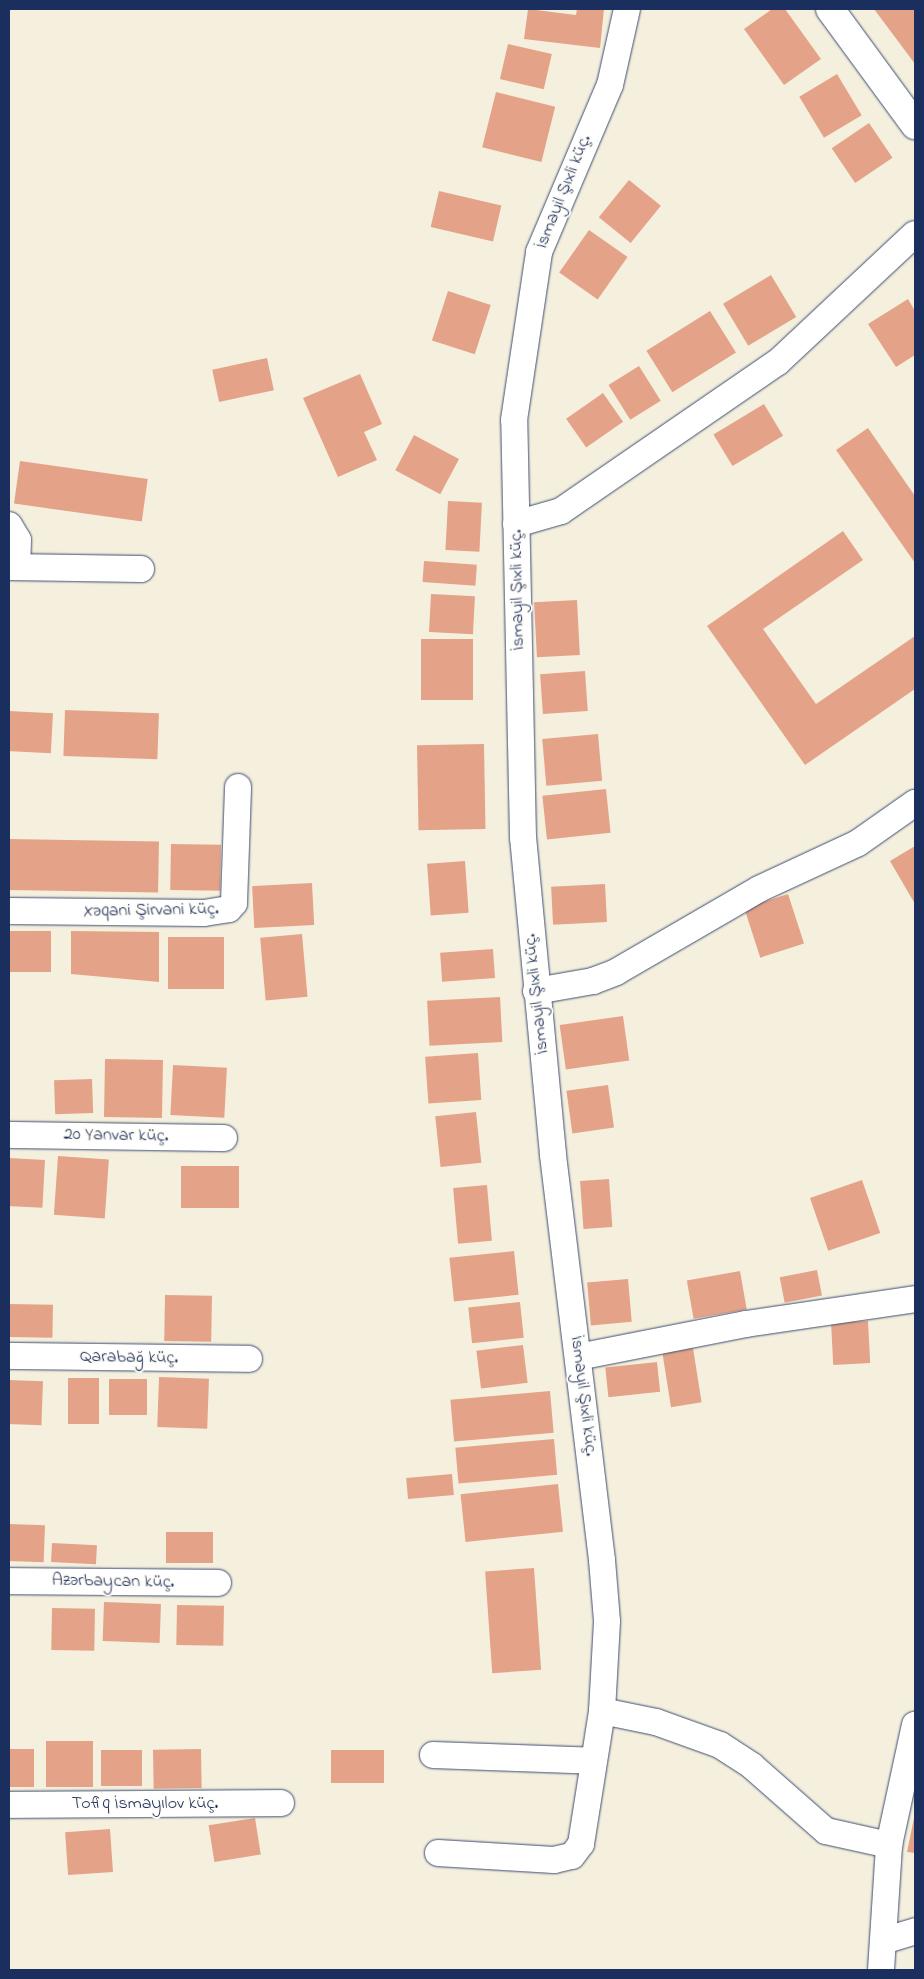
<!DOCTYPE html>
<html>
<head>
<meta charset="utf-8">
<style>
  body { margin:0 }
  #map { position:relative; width:924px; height:1979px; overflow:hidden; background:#f5f0de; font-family:"Indie Flower",sans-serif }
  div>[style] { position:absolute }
  .building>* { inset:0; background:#e4a388; transform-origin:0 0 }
  .roads { filter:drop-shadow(0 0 1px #3c4c71) drop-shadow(0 0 1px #3c4c71) }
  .minor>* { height:26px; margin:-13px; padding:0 13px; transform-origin:13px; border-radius:13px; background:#fff }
  .tertiary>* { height:28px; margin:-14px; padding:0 14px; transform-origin:14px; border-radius:14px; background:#fff }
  span { translate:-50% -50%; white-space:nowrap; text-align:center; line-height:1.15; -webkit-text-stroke:4px #fdfcf7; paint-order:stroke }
  .street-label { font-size:18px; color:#1b2f5e }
  .frame { position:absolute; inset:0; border:10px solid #1b2f5e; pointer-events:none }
</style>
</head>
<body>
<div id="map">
  <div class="building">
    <i style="clip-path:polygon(528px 9px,576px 15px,577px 9px,604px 9px,600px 48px,524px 39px)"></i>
    <i style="clip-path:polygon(772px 9px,785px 9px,821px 59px,784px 85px,744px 29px)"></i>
    <i style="clip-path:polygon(874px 9px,915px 9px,915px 64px)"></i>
    <i style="left:508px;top:44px;width:45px;height:36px;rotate:13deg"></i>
    <i style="left:837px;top:74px;width:48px;height:44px;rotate:59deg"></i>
    <i style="left:496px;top:92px;width:61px;height:57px;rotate:14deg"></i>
    <i style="left:869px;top:123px;width:42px;height:45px;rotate:56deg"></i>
    <i style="left:629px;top:180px;width:41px;height:48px;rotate:39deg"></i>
    <i style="left:439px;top:191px;width:64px;height:37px;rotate:13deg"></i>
    <i style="left:589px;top:230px;width:47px;height:52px;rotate:35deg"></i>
    <i style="left:771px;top:275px;width:49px;height:56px;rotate:59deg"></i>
    <i style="left:448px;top:291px;width:45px;height:52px;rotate:18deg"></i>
    <i style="clip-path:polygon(908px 299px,915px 311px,915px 355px,896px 367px,868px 324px)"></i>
    <i style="left:710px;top:311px;width:49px;height:75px;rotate:58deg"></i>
    <i style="left:267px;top:358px;width:33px;height:56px;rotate:78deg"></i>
    <i style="left:639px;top:366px;width:41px;height:36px;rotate:58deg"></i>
    <i style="clip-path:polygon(360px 374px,382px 424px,364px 432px,377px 460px,338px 477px,303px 398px)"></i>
    <i style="left:603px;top:393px;width:35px;height:45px;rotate:55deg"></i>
    <i style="left:764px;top:404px;width:37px;height:59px;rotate:59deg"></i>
    <i style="clip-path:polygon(868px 428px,915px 496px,915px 563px,836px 450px)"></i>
    <i style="left:414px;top:435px;width:51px;height:40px;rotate:28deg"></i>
    <i style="left:20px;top:461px;width:129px;height:43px;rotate:8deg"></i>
    <i style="left:448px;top:501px;width:34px;height:49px;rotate:3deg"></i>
    <i style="clip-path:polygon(843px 531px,863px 560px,763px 629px,816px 704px,915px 636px,915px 689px,805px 765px,707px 626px)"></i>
    <i style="left:424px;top:561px;width:53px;height:21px;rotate:4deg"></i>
    <i style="left:431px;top:594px;width:44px;height:38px;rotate:3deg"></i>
    <i style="left:577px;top:600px;width:55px;height:43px;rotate:87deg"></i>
    <i style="left:473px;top:639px;width:61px;height:52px;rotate:90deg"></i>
    <i style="left:585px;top:671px;width:40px;height:45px;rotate:86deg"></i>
    <i style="left:65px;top:710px;width:94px;height:46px;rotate:2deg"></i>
    <i style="left:9px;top:711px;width:44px;height:40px;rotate:3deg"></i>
    <i style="left:598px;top:734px;width:47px;height:56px;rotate:85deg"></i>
    <i style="left:484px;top:744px;width:85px;height:67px;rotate:89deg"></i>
    <i style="left:606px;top:789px;width:44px;height:64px;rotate:84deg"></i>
    <i style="left:9px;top:839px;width:150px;height:51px;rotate:1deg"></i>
    <i style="left:171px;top:844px;width:50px;height:46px;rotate:1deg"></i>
    <i style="clip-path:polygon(915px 846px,915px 904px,890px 861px)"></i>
    <i style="left:465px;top:861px;width:52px;height:38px;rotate:86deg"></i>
    <i style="left:312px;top:883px;width:42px;height:60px;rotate:87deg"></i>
    <i style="left:605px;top:884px;width:38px;height:54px;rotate:87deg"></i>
    <i style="left:788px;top:894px;width:52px;height:46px;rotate:72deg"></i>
    <i style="left:9px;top:931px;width:42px;height:41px"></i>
    <i style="clip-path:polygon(71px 931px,159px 932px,159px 982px,71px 974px)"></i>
    <i style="left:302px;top:934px;width:63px;height:42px;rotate:85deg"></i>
    <i style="left:168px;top:937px;width:56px;height:52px"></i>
    <i style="left:493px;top:949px;width:29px;height:53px;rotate:86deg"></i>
    <i style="left:500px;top:997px;width:45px;height:73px;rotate:87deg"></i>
    <i style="left:623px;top:1016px;width:45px;height:64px;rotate:82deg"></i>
    <i style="left:478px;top:1053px;width:47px;height:53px;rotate:86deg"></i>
    <i style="left:105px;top:1059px;width:58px;height:58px;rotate:1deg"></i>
    <i style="left:173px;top:1065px;width:54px;height:50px;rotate:3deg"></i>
    <i style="left:92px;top:1079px;width:34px;height:38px;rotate:88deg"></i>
    <i style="left:608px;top:1085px;width:43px;height:42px;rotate:82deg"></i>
    <i style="left:476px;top:1112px;width:51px;height:41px;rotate:84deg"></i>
    <i style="left:58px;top:1156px;width:51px;height:59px;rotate:4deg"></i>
    <i style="left:9px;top:1158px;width:36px;height:48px;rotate:3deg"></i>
    <i style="left:181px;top:1166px;width:58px;height:42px"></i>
    <i style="left:609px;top:1179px;width:48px;height:29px;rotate:86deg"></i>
    <i style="left:862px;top:1180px;width:56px;height:55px;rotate:71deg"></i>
    <i style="left:487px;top:1185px;width:56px;height:34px;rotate:85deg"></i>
    <i style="left:514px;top:1251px;width:44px;height:65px;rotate:84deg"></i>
    <i style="left:817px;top:1270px;width:26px;height:38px;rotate:79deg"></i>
    <i style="left:740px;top:1271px;width:39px;height:54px;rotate:80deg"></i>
    <i style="left:628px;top:1279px;width:43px;height:41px;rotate:85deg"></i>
    <i style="left:165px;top:1295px;width:47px;height:46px;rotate:1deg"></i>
    <i style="left:520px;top:1302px;width:36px;height:52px;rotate:84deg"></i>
    <i style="left:9px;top:1304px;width:44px;height:33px;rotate:1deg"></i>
    <i style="left:868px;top:1321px;width:42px;height:37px;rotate:87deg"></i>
    <i style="left:523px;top:1345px;width:38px;height:47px;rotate:83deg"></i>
    <i style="left:693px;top:1348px;width:55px;height:31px;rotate:81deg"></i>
    <i style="left:657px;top:1362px;width:30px;height:52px;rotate:84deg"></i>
    <i style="left:159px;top:1377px;width:50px;height:50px;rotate:2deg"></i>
    <i style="left:68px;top:1378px;width:31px;height:46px"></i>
    <i style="left:109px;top:1379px;width:38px;height:36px"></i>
    <i style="left:9px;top:1380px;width:34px;height:44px;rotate:2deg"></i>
    <i style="left:550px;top:1391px;width:42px;height:100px;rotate:85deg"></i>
    <i style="left:554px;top:1439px;width:36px;height:99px;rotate:85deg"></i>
    <i style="left:452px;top:1474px;width:21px;height:46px;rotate:85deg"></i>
    <i style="left:558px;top:1484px;width:48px;height:98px;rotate:84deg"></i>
    <i style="left:9px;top:1524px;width:36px;height:37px;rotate:2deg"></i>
    <i style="left:166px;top:1532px;width:47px;height:31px"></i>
    <i style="left:52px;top:1543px;width:45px;height:19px;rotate:3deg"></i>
    <i style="left:534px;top:1568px;width:102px;height:49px;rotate:86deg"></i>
    <i style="left:104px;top:1602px;width:57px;height:39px;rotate:2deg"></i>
    <i style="left:177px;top:1605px;width:47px;height:40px;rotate:1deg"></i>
    <i style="left:52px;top:1608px;width:43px;height:42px;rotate:1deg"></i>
    <i style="left:93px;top:1741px;width:46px;height:47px;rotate:90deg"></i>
    <i style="left:9px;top:1749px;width:25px;height:38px"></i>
    <i style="left:201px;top:1749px;width:39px;height:48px;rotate:89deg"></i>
    <i style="left:142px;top:1750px;width:36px;height:41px;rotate:90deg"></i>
    <i style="left:331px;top:1750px;width:53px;height:33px"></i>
    <i style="clip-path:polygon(915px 1813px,915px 1853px,907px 1852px)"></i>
    <i style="left:255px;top:1818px;width:37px;height:47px;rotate:81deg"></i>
    <i style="left:110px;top:1829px;width:43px;height:45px;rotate:86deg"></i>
  </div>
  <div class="roads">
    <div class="minor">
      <i style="left:516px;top:524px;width:47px;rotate:-16.1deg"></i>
      <i style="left:561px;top:511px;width:263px;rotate:-34.5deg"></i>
      <i style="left:778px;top:362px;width:187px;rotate:-43.1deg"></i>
      <i style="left:9px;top:525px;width:17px;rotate:59deg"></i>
      <i style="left:18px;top:540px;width:26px;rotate:92deg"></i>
      <i style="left:9px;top:567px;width:132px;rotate:0.9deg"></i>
      <i style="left:9px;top:911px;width:195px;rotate:0.6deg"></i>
      <i style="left:204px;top:913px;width:25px;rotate:-9deg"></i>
      <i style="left:229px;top:909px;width:8px;rotate:-50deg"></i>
      <i style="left:234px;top:903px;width:116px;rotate:-88deg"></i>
      <i style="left:536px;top:991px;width:58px;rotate:-10deg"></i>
      <i style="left:593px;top:981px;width:25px;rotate:-21deg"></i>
      <i style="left:616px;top:972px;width:165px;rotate:-30.1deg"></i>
      <i style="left:759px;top:889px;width:109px;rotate:-24.9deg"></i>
      <i style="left:858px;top:843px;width:70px;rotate:-35.1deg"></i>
      <i style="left:9px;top:1135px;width:215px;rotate:0.8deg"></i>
      <i style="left:9px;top:1356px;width:240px;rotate:0.7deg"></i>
      <i style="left:578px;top:1357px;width:171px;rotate:-11.1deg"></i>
      <i style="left:746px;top:1324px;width:171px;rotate:-8.4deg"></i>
      <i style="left:9px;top:1581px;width:209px;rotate:0.5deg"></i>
      <i style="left:602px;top:1711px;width:55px;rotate:11.5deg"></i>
      <i style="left:656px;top:1722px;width:68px;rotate:19.8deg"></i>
      <i style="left:720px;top:1745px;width:38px;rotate:33deg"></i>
      <i style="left:752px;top:1766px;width:98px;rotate:41.3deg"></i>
      <i style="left:826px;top:1831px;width:65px;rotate:12.5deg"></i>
      <i style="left:433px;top:1755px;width:160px;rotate:2.1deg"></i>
      <i style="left:9px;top:1805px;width:272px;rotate:-0.4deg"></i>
      <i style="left:438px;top:1853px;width:116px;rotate:3.5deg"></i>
      <i style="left:554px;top:1860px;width:18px;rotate:-13deg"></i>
      <i style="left:572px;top:1856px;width:15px;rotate:-53deg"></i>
      <i style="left:581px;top:1844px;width:135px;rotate:-81deg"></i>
      <i style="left:602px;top:1711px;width:90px;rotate:-86.8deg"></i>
      <i style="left:607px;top:1621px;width:61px;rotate:-94.7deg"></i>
      <i style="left:602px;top:1560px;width:409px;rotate:-96.9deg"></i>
      <i style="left:553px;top:1154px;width:317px;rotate:-95.4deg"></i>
      <i style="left:523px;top:838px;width:418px;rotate:-91.2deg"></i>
      <i style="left:514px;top:420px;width:170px;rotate:-81.5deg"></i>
      <i style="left:539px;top:252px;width:181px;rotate:-67deg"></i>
      <i style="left:610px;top:85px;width:78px;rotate:-77.4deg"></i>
      <i style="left:883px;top:1941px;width:34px;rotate:-17deg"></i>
      <i style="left:881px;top:1970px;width:125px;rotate:-86.3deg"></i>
      <i style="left:889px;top:1845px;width:123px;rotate:-77.8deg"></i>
    </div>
    <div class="tertiary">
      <i style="left:830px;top:9px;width:144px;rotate:53.8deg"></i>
    </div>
  </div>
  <div class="street-label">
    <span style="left:564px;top:192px;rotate:-68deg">İsmayil Şıxli küç.</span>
    <span style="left:518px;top:590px;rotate:-91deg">İsmayil Şıxli küç.</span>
    <span style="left:151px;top:911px;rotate:-1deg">Xəqani Şirvani küç.</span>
    <span style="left:537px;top:994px;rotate:-96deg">İsmayil Şıxli küç.</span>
    <span style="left:116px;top:1136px;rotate:1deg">20 Yanvar küç.</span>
    <span style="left:129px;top:1358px;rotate:1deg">Qarabağ küç.</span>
    <span style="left:583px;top:1396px;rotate:83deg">İsmayil Şıxli küç.</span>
    <span style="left:113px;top:1582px;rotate:1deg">Azərbaycan küç.</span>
    <span style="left:145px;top:1804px">Tofiq İsmayılov küç.</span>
  </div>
  <div class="frame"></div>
</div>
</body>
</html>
